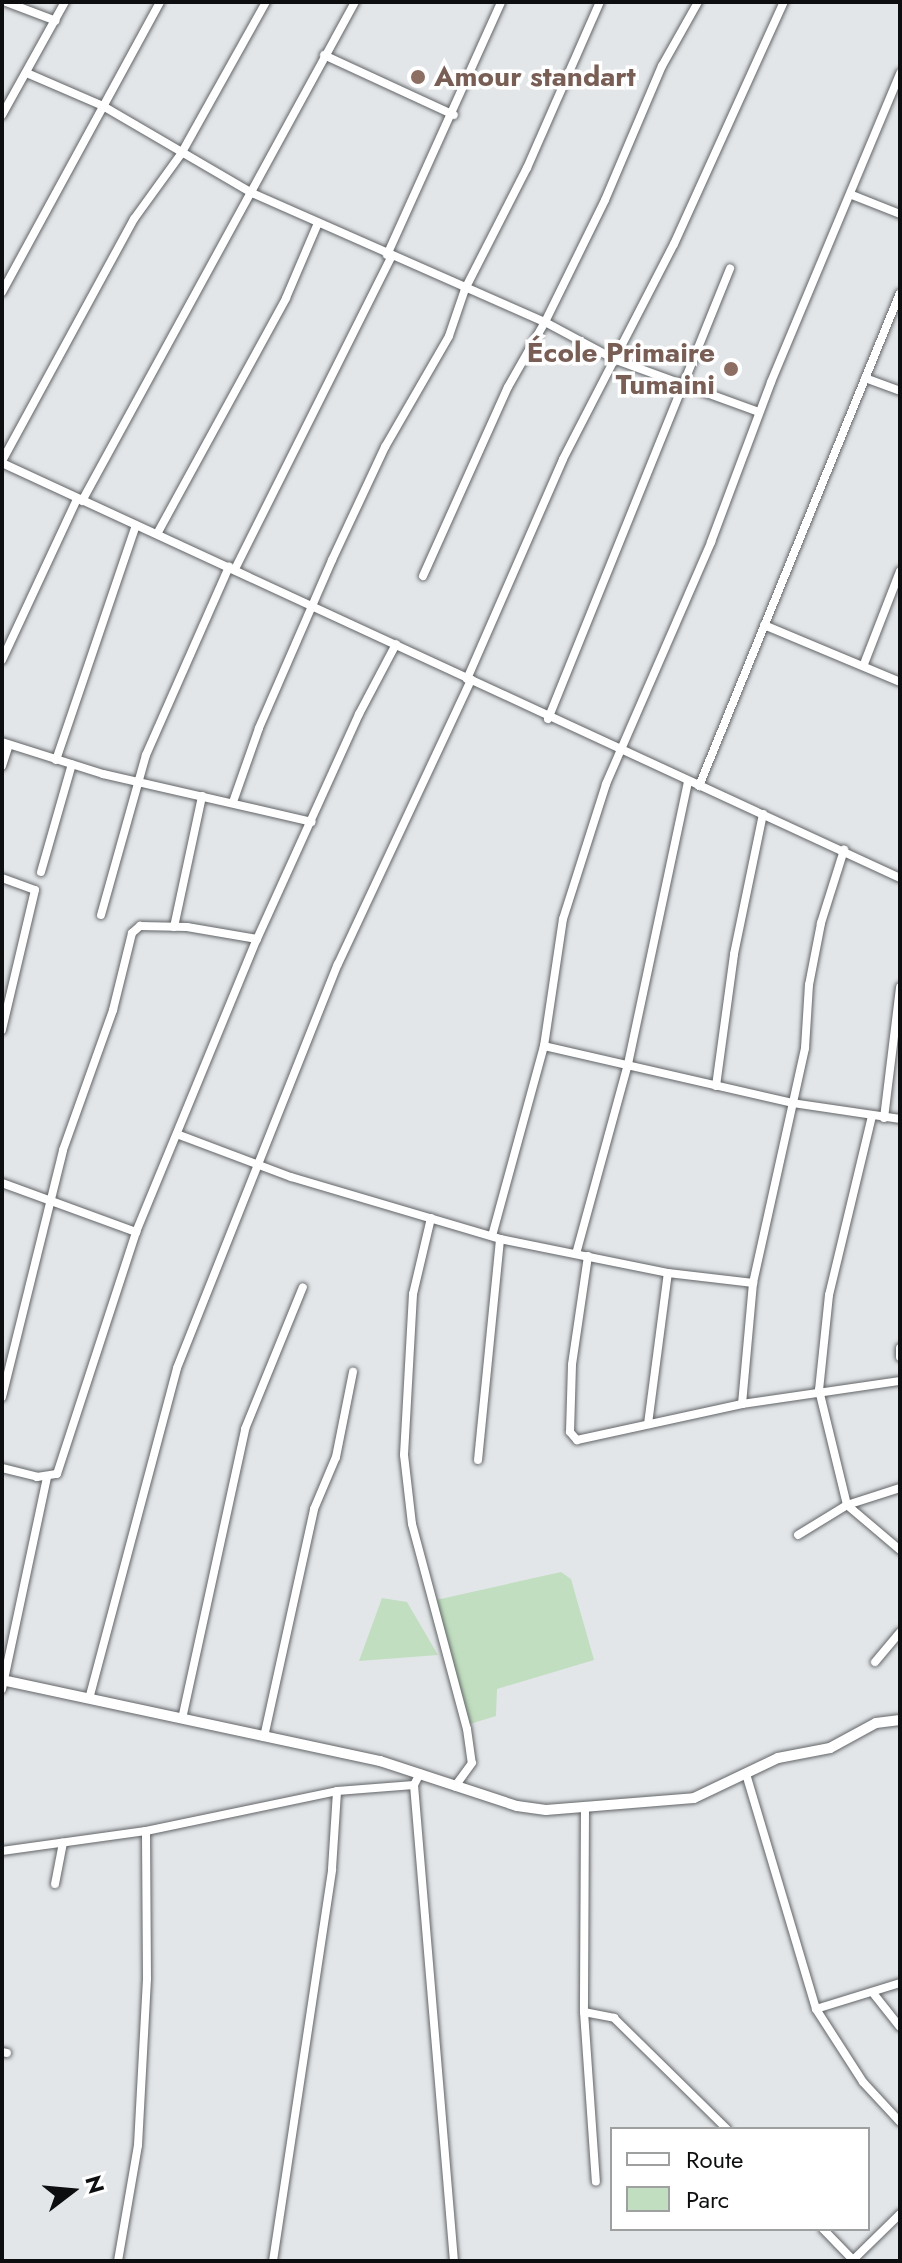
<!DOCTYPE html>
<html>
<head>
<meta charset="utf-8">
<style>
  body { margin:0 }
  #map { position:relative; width:902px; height:2263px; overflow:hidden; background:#e3e6e9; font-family:Jost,sans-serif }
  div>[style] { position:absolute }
  .green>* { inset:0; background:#c1dec0 }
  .roads { filter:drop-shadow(0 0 2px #626567) drop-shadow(0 0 2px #626567) }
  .minor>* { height:8px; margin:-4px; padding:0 4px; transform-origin:4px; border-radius:4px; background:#fff }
  .tertiary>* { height:10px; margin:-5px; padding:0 5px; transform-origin:5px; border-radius:5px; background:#fff }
  .dots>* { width:22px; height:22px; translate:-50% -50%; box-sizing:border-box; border:4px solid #fff; border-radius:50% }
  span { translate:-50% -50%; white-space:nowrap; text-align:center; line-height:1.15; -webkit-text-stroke:7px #fff; paint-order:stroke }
  .education-label { font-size:28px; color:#785e54; font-weight:700 }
  .left { translate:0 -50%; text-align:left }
  .right { translate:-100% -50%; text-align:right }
  .frame { position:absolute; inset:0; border:4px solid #0d0e0f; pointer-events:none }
  .legend { position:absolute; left:610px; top:2127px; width:260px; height:104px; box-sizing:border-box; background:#fff; border:2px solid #9e9f9f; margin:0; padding:10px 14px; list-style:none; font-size:24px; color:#0d0e0f }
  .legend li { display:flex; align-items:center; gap:16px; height:40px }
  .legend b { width:40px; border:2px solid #9e9f9f }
  .north { position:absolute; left:32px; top:2151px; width:80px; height:80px; -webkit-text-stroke:6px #fff; paint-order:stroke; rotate:74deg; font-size:22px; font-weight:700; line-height:32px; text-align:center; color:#0d0e0f }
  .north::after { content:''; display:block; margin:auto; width:28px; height:36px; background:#0d0e0f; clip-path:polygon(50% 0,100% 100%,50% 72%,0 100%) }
</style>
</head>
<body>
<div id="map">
  <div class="green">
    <i style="clip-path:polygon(561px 1572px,571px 1579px,594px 1660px,497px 1689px,496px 1716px,470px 1724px,436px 1600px)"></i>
    <i style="clip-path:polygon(382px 1598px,407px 1602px,438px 1655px,359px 1661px)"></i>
  </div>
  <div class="roads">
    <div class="minor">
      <i style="left:6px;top:2px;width:53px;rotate:20.8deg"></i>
      <i style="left:324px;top:55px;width:143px;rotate:24.8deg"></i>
      <i style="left:29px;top:74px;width:81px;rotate:23.4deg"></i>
      <i style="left:103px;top:106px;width:173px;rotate:30.3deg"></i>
      <i style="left:252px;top:193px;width:320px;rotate:23.8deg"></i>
      <i style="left:545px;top:322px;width:81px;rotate:28.2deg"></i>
      <i style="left:616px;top:360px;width:152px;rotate:20deg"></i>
      <i style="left:2px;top:115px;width:129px;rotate:-60.9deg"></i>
      <i style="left:852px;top:195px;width:52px;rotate:21.6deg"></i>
      <i style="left:387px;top:255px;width:277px;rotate:-65.7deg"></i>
      <i style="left:2px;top:292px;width:330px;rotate:-61.4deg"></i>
      <i style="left:865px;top:378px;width:37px;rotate:20deg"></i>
      <i style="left:2px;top:461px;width:276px;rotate:-61.4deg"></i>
      <i style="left:134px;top:219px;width:80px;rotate:-54.1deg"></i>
      <i style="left:181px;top:154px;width:174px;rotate:-60.8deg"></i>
      <i style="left:2px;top:463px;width:989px;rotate:24.8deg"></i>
      <i style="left:82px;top:501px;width:569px;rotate:-61.32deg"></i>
      <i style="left:157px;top:534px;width:269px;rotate:-61.3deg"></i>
      <i style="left:286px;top:298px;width:82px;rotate:-66.9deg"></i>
      <i style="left:235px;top:569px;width:349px;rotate:-63.4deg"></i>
      <i style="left:423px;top:576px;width:207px;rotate:-65.8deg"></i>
      <i style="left:508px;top:387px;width:75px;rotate:-60.4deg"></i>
      <i style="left:545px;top:322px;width:136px;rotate:-63.8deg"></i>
      <i style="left:605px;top:200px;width:146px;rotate:-67deg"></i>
      <i style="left:662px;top:66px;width:73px;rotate:-60.6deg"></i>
      <i style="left:764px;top:625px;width:147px;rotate:22.7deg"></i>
      <i style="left:2px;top:660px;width:178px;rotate:-65deg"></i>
      <i style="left:864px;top:664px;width:100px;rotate:-68.8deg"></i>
      <i style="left:467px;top:679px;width:240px;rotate:-66.4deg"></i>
      <i style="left:563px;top:459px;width:242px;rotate:-62.7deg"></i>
      <i style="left:674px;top:244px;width:266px;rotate:-65.6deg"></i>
      <i style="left:548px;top:719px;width:486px;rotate:-68deg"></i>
      <i style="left:2px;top:742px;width:106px;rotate:17.6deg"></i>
      <i style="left:103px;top:774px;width:214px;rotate:12.9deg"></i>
      <i style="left:56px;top:760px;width:248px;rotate:-71.2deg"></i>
      <i style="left:2px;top:766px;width:22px;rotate:-72deg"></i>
      <i style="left:699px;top:786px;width:532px;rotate:-67.82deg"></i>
      <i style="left:233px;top:802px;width:78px;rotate:-70.6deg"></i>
      <i style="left:259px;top:728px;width:183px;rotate:-66.5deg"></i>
      <i style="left:332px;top:560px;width:125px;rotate:-64.9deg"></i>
      <i style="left:385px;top:447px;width:128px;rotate:-60deg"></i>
      <i style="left:449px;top:336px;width:50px;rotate:-71.2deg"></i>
      <i style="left:465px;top:289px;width:136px;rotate:-62.9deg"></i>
      <i style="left:527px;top:168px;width:181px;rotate:-66.3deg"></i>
      <i style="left:41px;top:872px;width:112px;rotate:-74deg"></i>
      <i style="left:2px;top:878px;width:35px;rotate:20deg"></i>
      <i style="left:35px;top:890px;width:144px;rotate:103.3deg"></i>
      <i style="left:101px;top:915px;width:166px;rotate:-74.3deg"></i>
      <i style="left:146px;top:755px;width:206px;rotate:-66.2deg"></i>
      <i style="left:174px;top:927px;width:134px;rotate:-77.9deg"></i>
      <i style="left:544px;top:1046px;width:254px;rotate:12.9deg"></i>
      <i style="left:792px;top:1103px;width:109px;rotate:8.4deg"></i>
      <i style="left:716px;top:1086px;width:133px;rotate:-82.2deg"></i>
      <i style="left:734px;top:954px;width:143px;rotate:-78.3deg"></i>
      <i style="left:872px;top:1116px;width:184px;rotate:103.5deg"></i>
      <i style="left:829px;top:1295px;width:96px;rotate:96deg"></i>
      <i style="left:819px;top:1390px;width:118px;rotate:76.3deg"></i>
      <i style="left:847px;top:1505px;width:70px;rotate:40.3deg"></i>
      <i style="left:884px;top:1118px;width:132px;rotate:-83deg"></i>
      <i style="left:179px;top:1135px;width:120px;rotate:20.6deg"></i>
      <i style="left:291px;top:1177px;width:218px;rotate:16.5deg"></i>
      <i style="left:500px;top:1239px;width:171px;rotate:11.4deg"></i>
      <i style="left:668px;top:1273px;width:86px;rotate:6.7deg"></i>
      <i style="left:2px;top:1183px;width:143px;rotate:20.1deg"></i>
      <i style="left:136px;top:1232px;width:317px;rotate:-67.6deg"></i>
      <i style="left:257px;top:939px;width:247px;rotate:-65.6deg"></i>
      <i style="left:359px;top:714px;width:79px;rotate:-62.1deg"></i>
      <i style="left:431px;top:1218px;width:78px;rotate:103.3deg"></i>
      <i style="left:413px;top:1294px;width:161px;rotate:93.2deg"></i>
      <i style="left:404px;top:1455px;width:69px;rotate:83.4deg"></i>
      <i style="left:412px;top:1524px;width:212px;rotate:75deg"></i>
      <i style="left:467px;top:1729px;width:34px;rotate:82deg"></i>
      <i style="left:472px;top:1763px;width:29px;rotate:126deg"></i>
      <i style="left:492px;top:1236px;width:197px;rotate:-74.7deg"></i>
      <i style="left:544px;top:1046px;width:128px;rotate:-81.5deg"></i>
      <i style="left:563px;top:919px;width:142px;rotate:-72.3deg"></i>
      <i style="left:606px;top:784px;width:264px;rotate:-66.5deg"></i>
      <i style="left:711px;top:542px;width:171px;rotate:-69.4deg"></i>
      <i style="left:771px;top:382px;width:335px;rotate:-67.3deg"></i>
      <i style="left:576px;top:1254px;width:197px;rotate:-74.7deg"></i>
      <i style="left:628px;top:1064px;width:289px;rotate:-78deg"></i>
      <i style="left:588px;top:1256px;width:110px;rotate:98.4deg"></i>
      <i style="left:572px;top:1365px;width:67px;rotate:91.7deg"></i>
      <i style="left:570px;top:1432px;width:11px;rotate:49deg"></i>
      <i style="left:577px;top:1440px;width:169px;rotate:-12.3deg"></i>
      <i style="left:742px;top:1404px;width:160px;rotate:-8.3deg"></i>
      <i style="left:900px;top:1348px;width:9px;rotate:90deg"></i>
      <i style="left:2px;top:1397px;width:254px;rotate:-76.1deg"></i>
      <i style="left:63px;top:1150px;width:149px;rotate:-70.3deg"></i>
      <i style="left:113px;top:1010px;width:79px;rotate:-76.1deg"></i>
      <i style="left:132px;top:933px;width:11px;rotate:-41deg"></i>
      <i style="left:140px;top:926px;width:47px;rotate:1.2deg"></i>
      <i style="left:187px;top:927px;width:71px;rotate:9.7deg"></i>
      <i style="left:742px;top:1404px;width:121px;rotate:-84.8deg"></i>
      <i style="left:753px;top:1283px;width:241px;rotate:-77.5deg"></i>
      <i style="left:805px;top:1048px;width:63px;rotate:-86.4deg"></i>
      <i style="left:809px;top:985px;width:63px;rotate:-79deg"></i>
      <i style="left:821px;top:923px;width:77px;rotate:-72.5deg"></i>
      <i style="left:648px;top:1424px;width:152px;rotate:-82.5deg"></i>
      <i style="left:478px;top:1460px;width:222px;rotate:-84.3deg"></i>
      <i style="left:2px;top:1468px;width:36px;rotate:14deg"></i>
      <i style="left:37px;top:1477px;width:20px;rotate:-9deg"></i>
      <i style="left:57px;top:1474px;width:255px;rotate:-71.9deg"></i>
      <i style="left:798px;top:1535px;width:57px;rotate:-31.5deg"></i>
      <i style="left:847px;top:1505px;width:56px;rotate:-17.8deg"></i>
      <i style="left:875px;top:1662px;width:39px;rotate:-50deg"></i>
      <i style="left:2px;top:1689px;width:217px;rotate:-78deg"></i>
      <i style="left:89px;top:1699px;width:342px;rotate:-75.1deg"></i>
      <i style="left:177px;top:1368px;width:435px;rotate:-68.3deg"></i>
      <i style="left:338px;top:964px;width:314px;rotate:-64.9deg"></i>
      <i style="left:182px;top:1719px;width:297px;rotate:-77.7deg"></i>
      <i style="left:245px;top:1429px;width:153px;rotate:-67.8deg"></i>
      <i style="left:264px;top:1737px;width:233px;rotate:-77.6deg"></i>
      <i style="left:314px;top:1509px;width:56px;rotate:-67.1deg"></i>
      <i style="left:336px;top:1457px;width:87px;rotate:-78.7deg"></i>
      <i style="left:746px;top:1774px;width:245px;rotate:73.4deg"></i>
      <i style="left:816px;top:2009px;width:87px;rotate:57.2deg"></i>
      <i style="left:863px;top:2082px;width:54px;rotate:47.2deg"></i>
      <i style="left:414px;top:1785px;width:478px;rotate:85.2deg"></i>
      <i style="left:585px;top:1809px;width:203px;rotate:90.3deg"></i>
      <i style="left:584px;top:2012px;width:31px;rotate:11deg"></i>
      <i style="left:614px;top:2018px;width:158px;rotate:44.5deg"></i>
      <i style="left:2px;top:1851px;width:145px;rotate:-7.9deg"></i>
      <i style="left:146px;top:1831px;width:195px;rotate:-11.8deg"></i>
      <i style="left:337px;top:1791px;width:77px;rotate:-4.5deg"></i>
      <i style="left:414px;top:1785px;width:13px;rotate:-63deg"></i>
      <i style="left:55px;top:1884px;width:42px;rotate:-79deg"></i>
      <i style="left:873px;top:1993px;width:43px;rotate:51.5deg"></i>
      <i style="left:816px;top:2009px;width:88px;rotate:-17.2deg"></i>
      <i style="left:584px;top:2012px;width:170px;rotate:86deg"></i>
      <i style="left:2px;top:2052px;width:5px;rotate:11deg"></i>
      <i style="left:823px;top:2229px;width:45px;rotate:45.9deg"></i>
      <i style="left:853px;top:2260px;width:66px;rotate:-44.4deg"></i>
      <i style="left:118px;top:2261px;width:118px;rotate:-80.2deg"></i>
      <i style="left:138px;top:2145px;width:167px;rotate:-86.9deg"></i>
      <i style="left:147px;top:1978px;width:147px;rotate:-90.4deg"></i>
      <i style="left:273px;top:2261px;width:396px;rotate:-81.4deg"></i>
      <i style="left:332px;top:1869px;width:78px;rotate:-86.3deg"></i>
    </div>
    <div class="tertiary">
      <i style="left:2px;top:1680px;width:387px;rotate:12.1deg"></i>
      <i style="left:380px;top:1761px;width:144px;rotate:18.2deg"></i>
      <i style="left:517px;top:1806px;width:29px;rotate:8deg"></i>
      <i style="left:546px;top:1810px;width:148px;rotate:-4.6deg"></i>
      <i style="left:694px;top:1798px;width:93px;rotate:-25.5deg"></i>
      <i style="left:778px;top:1758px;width:53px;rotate:-10.9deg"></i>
      <i style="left:830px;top:1748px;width:52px;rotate:-28.5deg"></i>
      <i style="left:876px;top:1723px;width:24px;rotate:-7deg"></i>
    </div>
  </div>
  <div class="dots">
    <i style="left:418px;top:77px;background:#8d6e63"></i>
    <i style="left:731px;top:369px;background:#8d6e63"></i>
  </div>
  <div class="education-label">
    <span class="left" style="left:434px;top:77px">Amour standart</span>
    <span class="right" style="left:715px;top:369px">École Primaire<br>Tumaini</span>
  </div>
  <div class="frame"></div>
  <ul class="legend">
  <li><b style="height:10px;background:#fff"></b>Route</li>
  <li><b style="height:22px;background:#c1dec0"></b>Parc</li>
  </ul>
  <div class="north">N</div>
</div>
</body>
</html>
